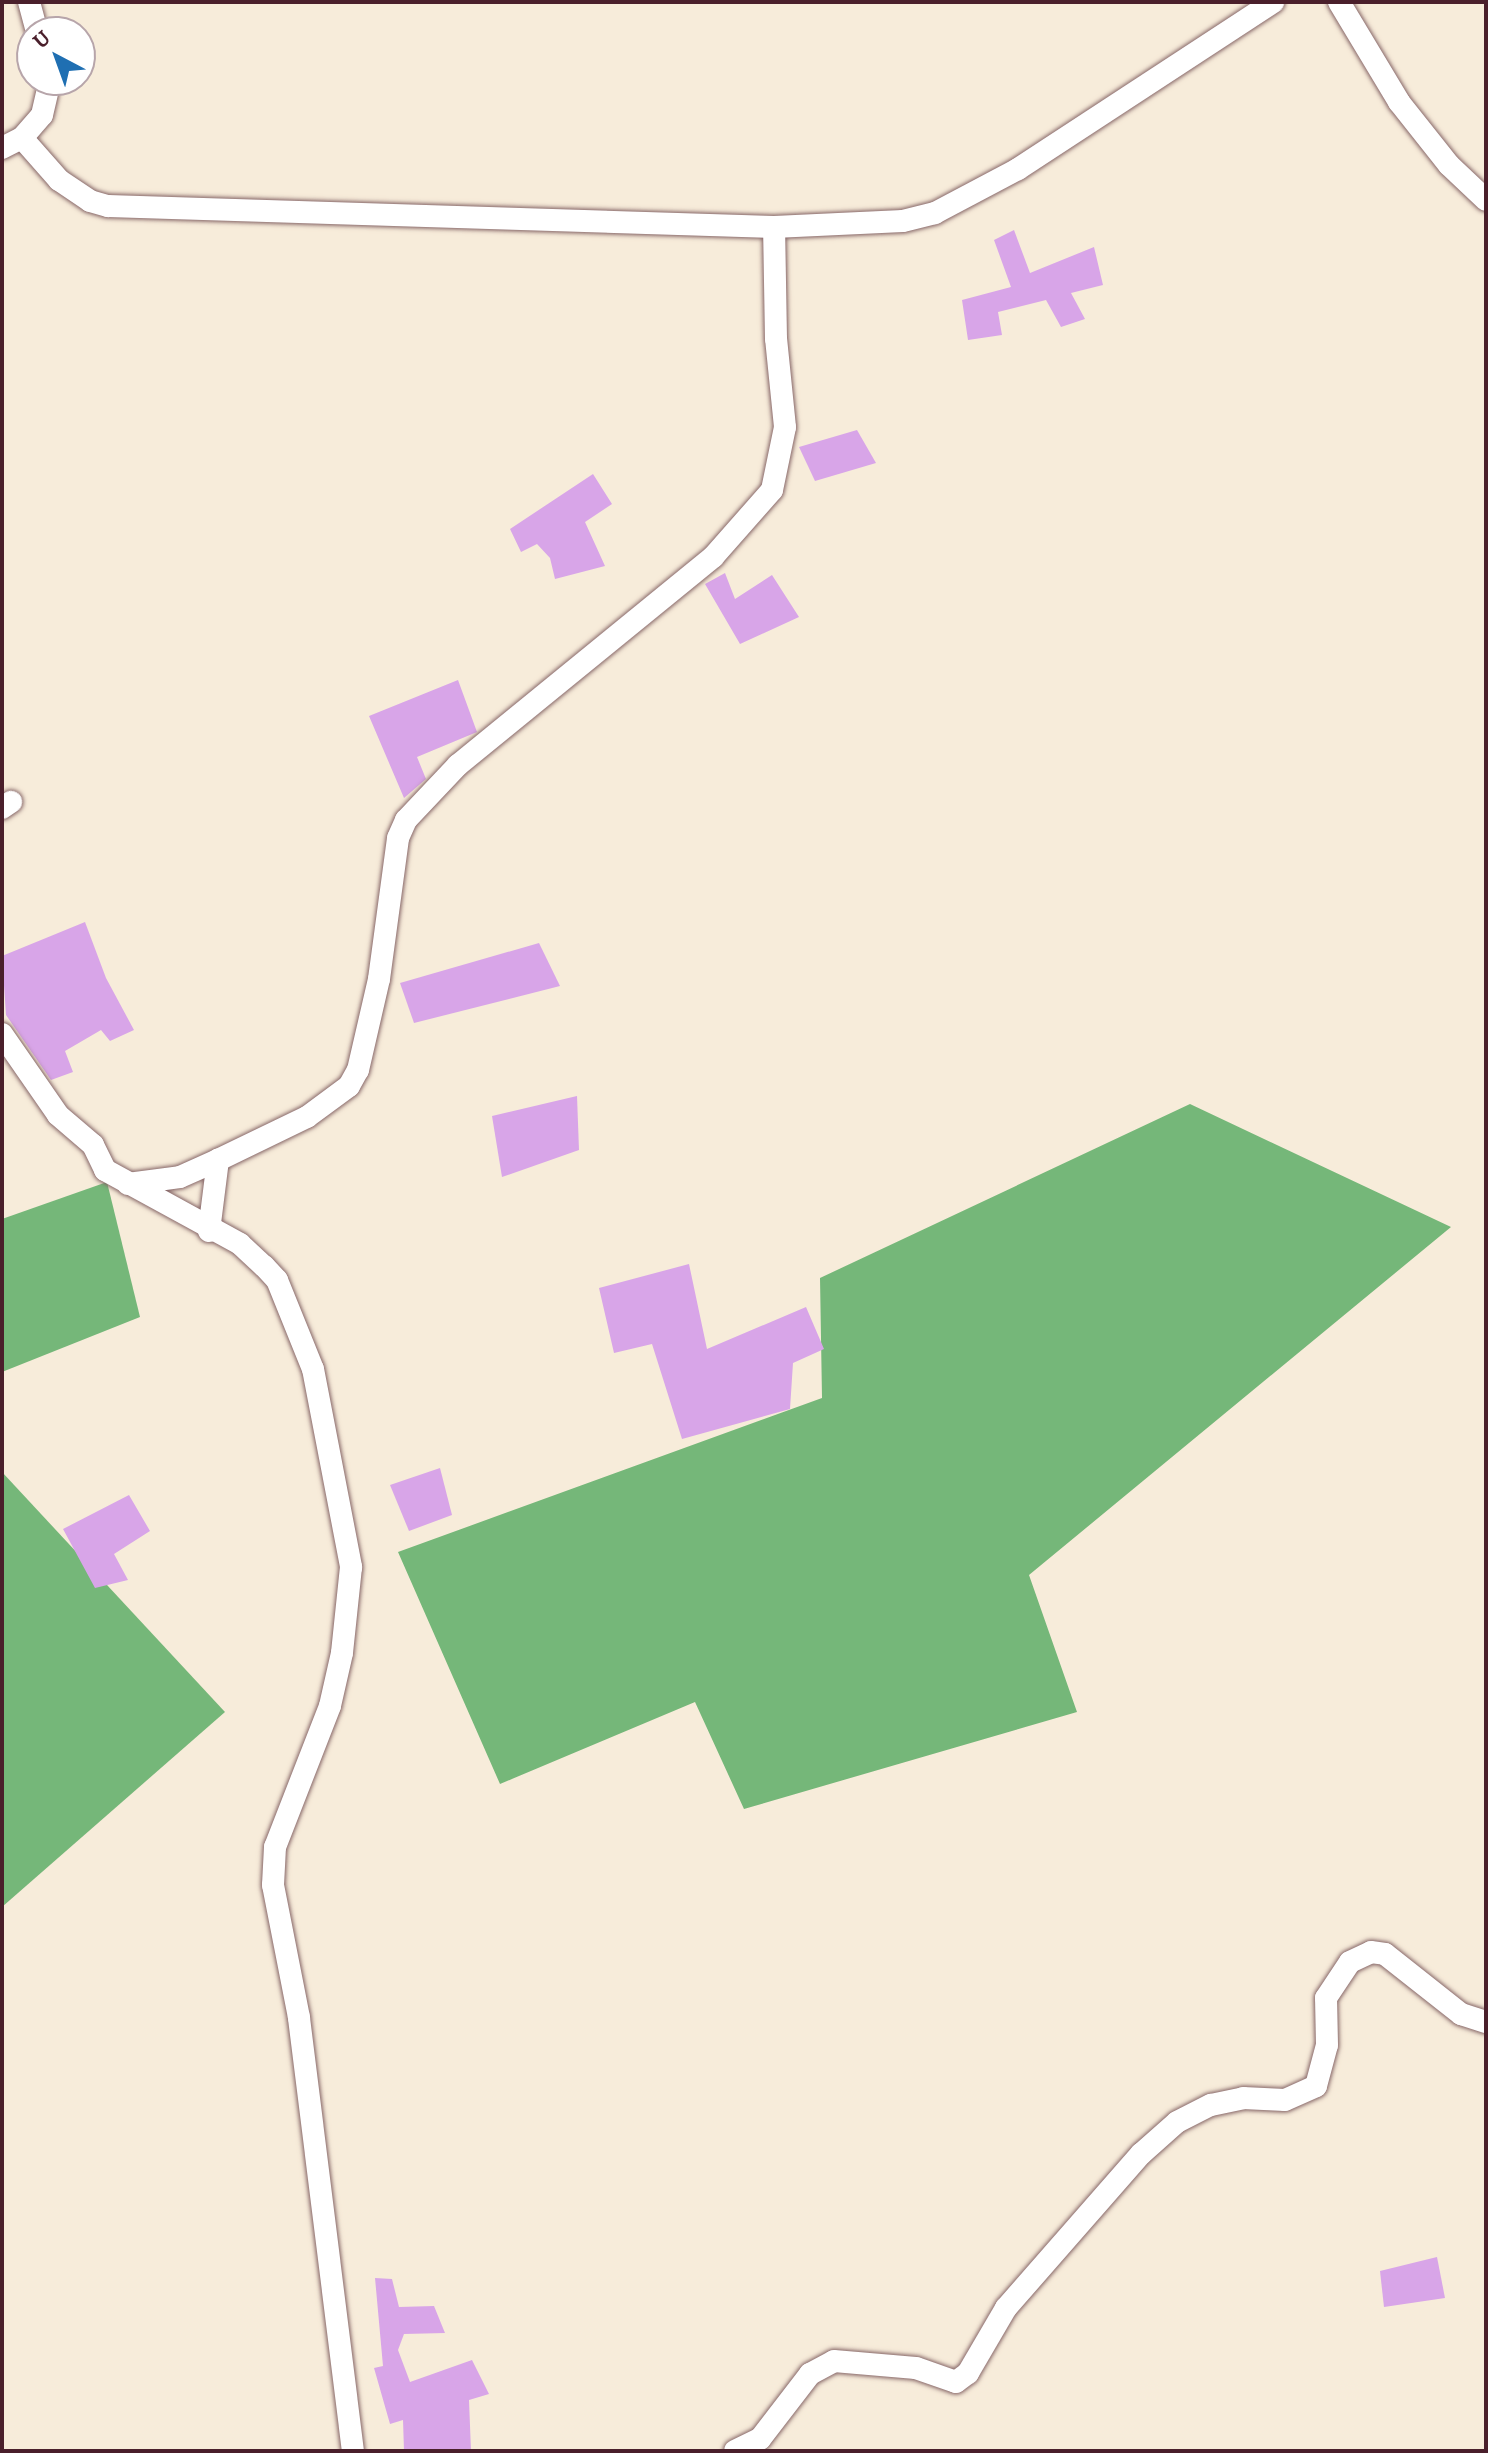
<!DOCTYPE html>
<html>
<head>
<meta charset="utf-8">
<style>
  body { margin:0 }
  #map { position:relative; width:1488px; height:2453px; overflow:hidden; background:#f7ecda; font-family:Alegreya,serif }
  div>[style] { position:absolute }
  .forest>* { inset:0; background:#75b779 }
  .building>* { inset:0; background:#d8a5e8 }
  .roads { filter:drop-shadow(0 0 2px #876768) drop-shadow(0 0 2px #876768) }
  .minor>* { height:22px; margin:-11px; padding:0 11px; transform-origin:11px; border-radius:11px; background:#fff }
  span { translate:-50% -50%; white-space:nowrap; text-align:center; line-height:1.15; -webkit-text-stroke:6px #fff; paint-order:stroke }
  .frame { position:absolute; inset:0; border:4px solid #4a1f2b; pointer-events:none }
  .north { position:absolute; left:16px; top:16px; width:80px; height:80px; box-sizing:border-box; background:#fff; border:2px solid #b7a5aa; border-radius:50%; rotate:319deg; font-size:22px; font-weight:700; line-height:32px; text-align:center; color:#4a1f2b }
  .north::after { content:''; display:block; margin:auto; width:28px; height:36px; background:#1f6fb2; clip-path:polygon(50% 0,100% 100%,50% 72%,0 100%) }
</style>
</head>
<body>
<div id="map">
  <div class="forest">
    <i style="clip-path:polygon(1190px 1104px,1451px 1227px,1029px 1575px,1077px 1712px,744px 1809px,695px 1702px,500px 1784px,398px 1552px,822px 1398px,820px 1278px)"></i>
    <i style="clip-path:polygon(107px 1182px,140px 1317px,2px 1372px,2px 1219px)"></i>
    <i style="clip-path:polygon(2px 1472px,225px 1712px,2px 1907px)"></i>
  </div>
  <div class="building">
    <i style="clip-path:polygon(1014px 230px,1030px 273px,1094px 247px,1103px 285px,1071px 293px,1085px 319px,1061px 327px,1046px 300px,998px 312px,1002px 335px,968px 340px,962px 300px,1011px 287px,994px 240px)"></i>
    <i style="clip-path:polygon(857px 430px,876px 463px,815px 481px,799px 447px)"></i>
    <i style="clip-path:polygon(593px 474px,612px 504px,585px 522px,605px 566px,555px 579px,550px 558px,537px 544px,521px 552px,510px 529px)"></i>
    <i style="clip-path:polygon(725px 573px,735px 599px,772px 575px,799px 617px,740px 644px,705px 584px)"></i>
    <i style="clip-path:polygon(458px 680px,477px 732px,417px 757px,426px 779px,404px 798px,369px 716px)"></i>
    <i style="clip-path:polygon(85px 922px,106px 978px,134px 1030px,110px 1041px,101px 1030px,65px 1051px,73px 1072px,51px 1080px,6px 1015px,2px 956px)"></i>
    <i style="clip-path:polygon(539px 943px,560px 986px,414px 1023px,400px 983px)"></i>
    <i style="clip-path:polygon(577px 1096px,579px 1150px,502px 1177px,492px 1116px)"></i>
    <i style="clip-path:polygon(689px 1264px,707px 1349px,806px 1307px,824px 1349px,793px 1363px,790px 1409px,682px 1439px,652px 1344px,614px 1353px,599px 1288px)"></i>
    <i style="clip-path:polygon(440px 1468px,452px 1515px,409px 1531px,390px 1485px)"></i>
    <i style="clip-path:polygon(129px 1495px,150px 1531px,114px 1554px,128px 1580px,95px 1588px,63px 1529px)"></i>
    <i style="clip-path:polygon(1437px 2257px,1445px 2298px,1384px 2307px,1380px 2271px)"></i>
    <i style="clip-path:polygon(375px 2278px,392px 2279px,399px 2307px,434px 2306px,445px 2333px,404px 2334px,398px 2350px,410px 2382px,472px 2360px,489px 2394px,469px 2400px,471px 2451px,404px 2451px,403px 2420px,390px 2424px,374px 2368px,383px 2366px)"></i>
  </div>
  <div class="roads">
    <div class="minor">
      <i style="left:29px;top:2px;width:31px;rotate:75deg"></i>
      <i style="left:1339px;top:2px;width:117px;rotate:59deg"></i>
      <i style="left:1399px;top:102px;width:80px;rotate:51.6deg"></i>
      <i style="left:1449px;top:165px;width:51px;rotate:43.4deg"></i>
      <i style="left:22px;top:138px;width:56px;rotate:48.6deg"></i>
      <i style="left:59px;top:180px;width:37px;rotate:34deg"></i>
      <i style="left:90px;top:201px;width:19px;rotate:16deg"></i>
      <i style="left:108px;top:206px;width:666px;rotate:1.81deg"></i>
      <i style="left:774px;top:227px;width:129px;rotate:-2.7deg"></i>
      <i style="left:903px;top:221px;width:33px;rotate:-14deg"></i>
      <i style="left:935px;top:213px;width:94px;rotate:-27.9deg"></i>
      <i style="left:1018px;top:169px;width:305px;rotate:-33.2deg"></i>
      <i style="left:2px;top:148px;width:22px;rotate:-27deg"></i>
      <i style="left:22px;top:138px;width:30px;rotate:-49deg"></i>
      <i style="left:42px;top:115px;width:36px;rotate:-77deg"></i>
      <i style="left:2px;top:808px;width:11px;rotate:-34deg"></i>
      <i style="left:2px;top:1034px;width:98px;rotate:55.3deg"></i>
      <i style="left:58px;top:1115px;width:46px;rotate:40.6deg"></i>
      <i style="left:93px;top:1145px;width:28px;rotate:64deg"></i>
      <i style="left:105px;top:1170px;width:154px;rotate:28.7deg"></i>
      <i style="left:240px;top:1244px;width:33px;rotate:43deg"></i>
      <i style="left:264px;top:1266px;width:19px;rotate:47deg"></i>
      <i style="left:277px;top:1280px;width:96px;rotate:68deg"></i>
      <i style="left:313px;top:1369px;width:202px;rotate:79.1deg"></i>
      <i style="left:351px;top:1567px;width:86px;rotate:96deg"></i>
      <i style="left:342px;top:1653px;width:54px;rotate:102.8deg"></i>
      <i style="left:330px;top:1706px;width:151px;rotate:111.3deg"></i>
      <i style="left:275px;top:1847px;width:38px;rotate:93deg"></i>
      <i style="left:273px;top:1885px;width:136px;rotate:78.9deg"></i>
      <i style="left:299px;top:2018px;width:436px;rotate:82.9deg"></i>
      <i style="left:128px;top:1184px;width:52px;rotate:-7.7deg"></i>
      <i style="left:180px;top:1177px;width:42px;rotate:-24.1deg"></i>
      <i style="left:218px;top:1160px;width:99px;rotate:-25.8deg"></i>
      <i style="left:307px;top:1117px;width:52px;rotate:-36.4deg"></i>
      <i style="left:349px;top:1086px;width:18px;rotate:-61deg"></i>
      <i style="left:358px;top:1070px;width:93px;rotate:-77deg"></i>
      <i style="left:379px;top:979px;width:142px;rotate:-82.3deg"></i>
      <i style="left:398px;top:838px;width:20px;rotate:-66deg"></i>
      <i style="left:406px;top:820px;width:76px;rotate:-46.6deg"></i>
      <i style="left:458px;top:765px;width:329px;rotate:-39.2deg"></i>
      <i style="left:713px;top:557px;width:89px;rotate:-48.6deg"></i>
      <i style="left:772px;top:490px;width:64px;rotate:-78.3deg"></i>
      <i style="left:785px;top:427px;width:88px;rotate:-95.8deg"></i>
      <i style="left:776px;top:339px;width:112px;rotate:-91deg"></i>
      <i style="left:209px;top:1231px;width:72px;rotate:-82.8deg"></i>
      <i style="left:735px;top:2451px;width:28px;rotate:-26deg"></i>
      <i style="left:760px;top:2439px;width:82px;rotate:-52.4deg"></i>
      <i style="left:810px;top:2374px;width:27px;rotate:-28deg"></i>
      <i style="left:834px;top:2361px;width:82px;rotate:4.9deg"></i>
      <i style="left:916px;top:2368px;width:42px;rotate:19.3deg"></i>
      <i style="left:956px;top:2382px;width:15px;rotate:-37deg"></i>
      <i style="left:968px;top:2373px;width:75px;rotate:-59.7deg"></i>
      <i style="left:1006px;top:2308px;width:205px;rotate:-48.8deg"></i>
      <i style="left:1141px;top:2154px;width:48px;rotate:-41.6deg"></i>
      <i style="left:1177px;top:2122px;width:38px;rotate:-27deg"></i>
      <i style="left:1211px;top:2105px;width:33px;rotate:-12deg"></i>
      <i style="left:1243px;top:2098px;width:42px;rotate:2.7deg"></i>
      <i style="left:1285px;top:2100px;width:34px;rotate:-24deg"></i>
      <i style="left:1316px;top:2086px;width:42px;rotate:-75deg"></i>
      <i style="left:1327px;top:2045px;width:47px;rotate:-91.2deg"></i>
      <i style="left:1326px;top:1998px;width:43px;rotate:-56.3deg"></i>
      <i style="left:1350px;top:1962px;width:23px;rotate:-25deg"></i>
      <i style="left:1371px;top:1952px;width:14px;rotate:8deg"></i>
      <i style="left:1385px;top:1954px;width:97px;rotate:38.3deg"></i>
      <i style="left:1461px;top:2014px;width:26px;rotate:18deg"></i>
    </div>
  </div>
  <div class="frame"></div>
  <div class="north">U</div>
</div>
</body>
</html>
